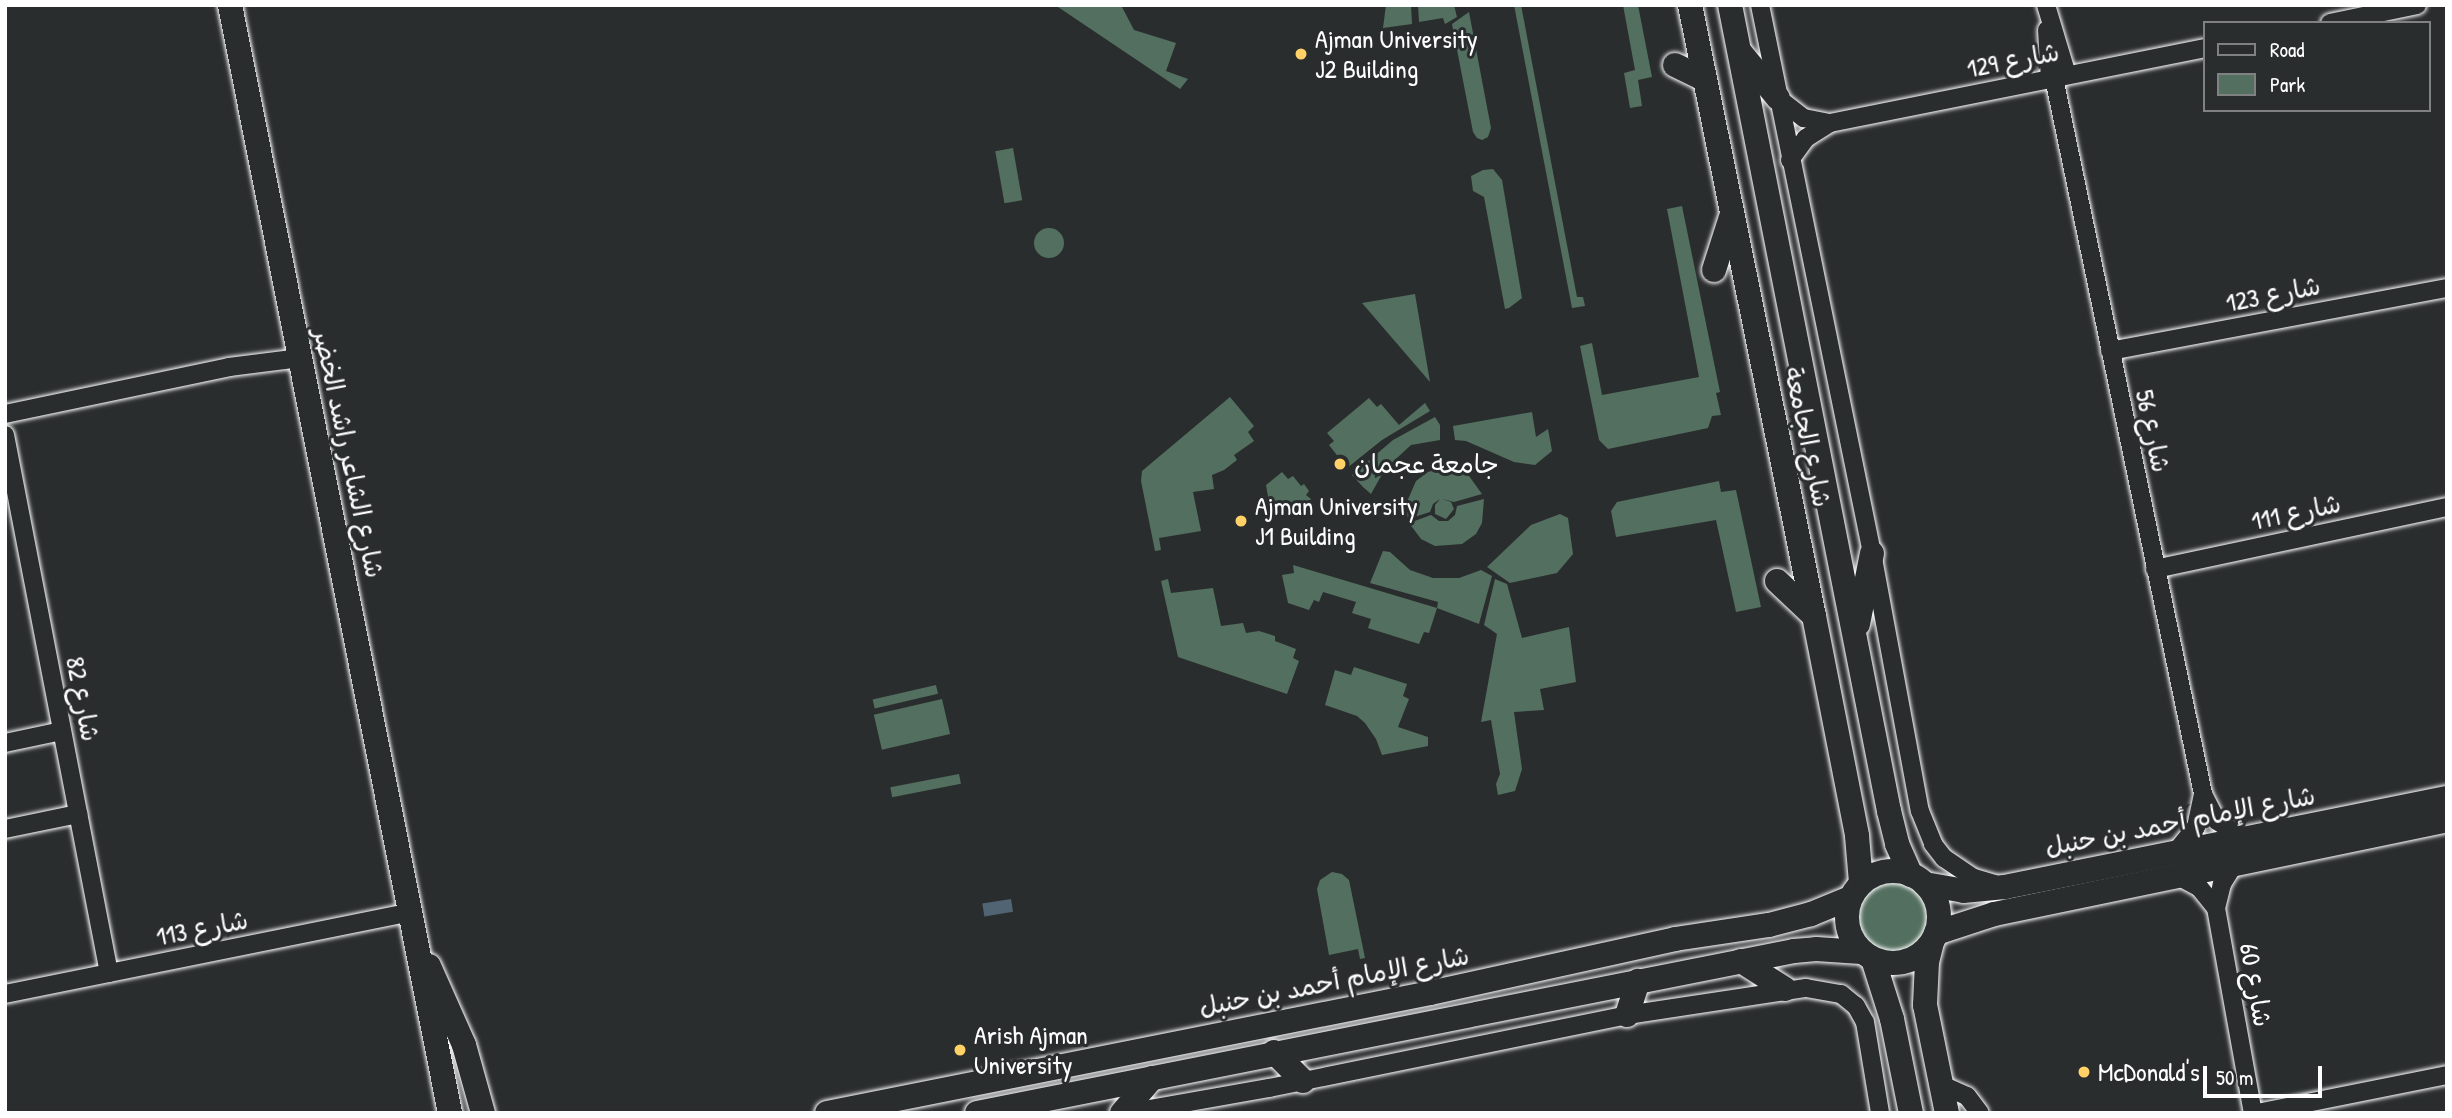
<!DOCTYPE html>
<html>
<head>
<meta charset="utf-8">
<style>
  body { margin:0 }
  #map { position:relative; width:2452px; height:1118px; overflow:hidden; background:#2a2d2e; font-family:"Patrick Hand","Playpen Sans Arabic",sans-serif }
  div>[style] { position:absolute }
  .green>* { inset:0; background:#536f5f; transform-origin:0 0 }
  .round { border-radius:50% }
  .water>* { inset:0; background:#506474; transform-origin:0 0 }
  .roads { filter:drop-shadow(0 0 2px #fff) drop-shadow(0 0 2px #fff) }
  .street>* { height:18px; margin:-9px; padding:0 9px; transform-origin:9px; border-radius:9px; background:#2a2d2e }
  .secondary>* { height:24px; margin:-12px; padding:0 12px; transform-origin:12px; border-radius:12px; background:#2a2d2e }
  .secondary>.ring { margin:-12px; padding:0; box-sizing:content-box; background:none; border:24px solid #2a2d2e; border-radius:50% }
  .dots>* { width:19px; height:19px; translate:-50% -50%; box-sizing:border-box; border:4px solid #2a2d2e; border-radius:50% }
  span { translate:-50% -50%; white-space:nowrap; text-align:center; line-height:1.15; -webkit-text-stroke:6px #2a2d2e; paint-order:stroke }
  .poi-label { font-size:26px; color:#fff }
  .left { translate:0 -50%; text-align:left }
  .street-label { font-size:26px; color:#fff }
  .frame { position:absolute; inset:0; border:7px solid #fff; pointer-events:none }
  .legend { position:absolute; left:2203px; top:21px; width:228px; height:91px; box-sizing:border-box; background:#2a2d2e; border:2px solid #7f8182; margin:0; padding:9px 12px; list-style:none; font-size:21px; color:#fff }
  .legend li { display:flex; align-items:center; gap:14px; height:35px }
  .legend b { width:35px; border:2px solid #7f8182 }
  .scale { position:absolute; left:2203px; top:1066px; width:119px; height:32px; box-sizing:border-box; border:4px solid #fff; border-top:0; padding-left:9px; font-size:21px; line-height:24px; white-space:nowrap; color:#fff; -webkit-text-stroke:5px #2a2d2e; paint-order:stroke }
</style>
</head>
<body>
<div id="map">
  <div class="green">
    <i style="clip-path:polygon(1055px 5px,1122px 7px,1134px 30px,1176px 43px,1166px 71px,1188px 79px,1180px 89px)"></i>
    <i style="clip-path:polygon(1386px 5px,1411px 5px,1412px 24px,1383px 28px)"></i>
    <i style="clip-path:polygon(1418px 5px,1454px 5px,1457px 17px,1445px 24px,1443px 18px,1419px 22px)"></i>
    <i style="clip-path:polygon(1514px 5px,1521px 5px,1577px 297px,1583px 297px,1585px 306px,1572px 308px)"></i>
    <i style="clip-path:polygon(1623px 5px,1638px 5px,1652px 77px,1638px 80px,1642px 106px,1630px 108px,1624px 73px,1635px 70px)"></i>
    <i style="clip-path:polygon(1469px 12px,1491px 128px,1488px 137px,1482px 140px,1477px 138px,1473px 132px,1452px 24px)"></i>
    <i style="left:1013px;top:148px;width:53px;height:18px;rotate:80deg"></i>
    <i style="clip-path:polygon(1493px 169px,1502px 180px,1522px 298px,1509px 308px,1505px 309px,1484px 197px,1473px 191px,1471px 176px,1483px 170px)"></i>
    <i style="clip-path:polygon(1682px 206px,1720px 392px,1716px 393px,1721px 415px,1712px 416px,1708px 428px,1608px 449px,1599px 440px,1580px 346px,1592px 343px,1602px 395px,1699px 377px,1667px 209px)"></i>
    <i class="round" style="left:1034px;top:228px;width:30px;height:30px"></i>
    <i style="clip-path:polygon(1415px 294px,1430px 382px,1362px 303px)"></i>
    <i style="clip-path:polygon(1230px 397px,1254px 426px,1248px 432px,1254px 441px,1234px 455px,1237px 460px,1224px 470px,1212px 475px,1214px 489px,1193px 492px,1201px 531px,1159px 538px,1161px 550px,1155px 551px,1141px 481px,1142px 471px)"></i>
    <i style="clip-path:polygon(1369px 398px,1377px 407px,1381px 404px,1399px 425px,1425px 403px,1430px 411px,1382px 440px,1347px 468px,1329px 445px,1334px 441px,1327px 433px)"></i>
    <i style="clip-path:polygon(1532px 412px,1536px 437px,1548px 429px,1552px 451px,1535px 465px,1514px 462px,1466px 441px,1455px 440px,1453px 426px)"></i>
    <i style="clip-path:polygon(1435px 417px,1440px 425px,1440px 440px,1411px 445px,1385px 469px,1371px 494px,1363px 487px,1352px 475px,1393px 440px)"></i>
    <i style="clip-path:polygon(1441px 468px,1458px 470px,1469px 476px,1482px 494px,1454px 502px,1442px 499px,1451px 502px,1454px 509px,1446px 519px,1435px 514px,1435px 505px,1440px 499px,1433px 504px,1430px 512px,1408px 519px,1406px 504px,1416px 481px,1428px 472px)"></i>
    <i style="clip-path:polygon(1282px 472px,1288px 479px,1293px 476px,1301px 486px,1304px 484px,1309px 491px,1306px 495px,1311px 499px,1305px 507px,1292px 507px,1271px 514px,1266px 485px)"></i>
    <i style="clip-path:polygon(1719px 481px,1721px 492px,1736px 490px,1761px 607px,1736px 612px,1716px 520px,1616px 537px,1611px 511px,1617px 502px)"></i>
    <i style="clip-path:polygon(1484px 499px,1482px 523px,1476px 534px,1462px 544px,1435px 546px,1421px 539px,1409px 523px,1431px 515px,1439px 521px,1448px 521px,1455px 515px,1457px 506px)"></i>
    <i style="clip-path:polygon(1560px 514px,1568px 518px,1573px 554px,1557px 573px,1510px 583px,1487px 567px,1531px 525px)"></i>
    <i style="clip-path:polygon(1383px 551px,1390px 552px,1410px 570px,1433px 578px,1459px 578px,1481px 570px,1492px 576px,1479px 624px,1437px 608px,1429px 633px,1424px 632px,1419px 644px,1368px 628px,1371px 619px,1352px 613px,1356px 602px,1323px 592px,1319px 602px,1314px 600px,1309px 610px,1288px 603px,1282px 575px,1294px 573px,1293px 565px,1437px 608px,1438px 602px,1370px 583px)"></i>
    <i style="clip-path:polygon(1168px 579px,1171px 593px,1213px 588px,1221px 626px,1243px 623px,1246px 633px,1259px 631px,1275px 636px,1275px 641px,1296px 649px,1293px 658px,1299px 661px,1287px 694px,1178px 657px,1161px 581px)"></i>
    <i style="clip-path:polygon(1495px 579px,1507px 584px,1522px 638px,1569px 627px,1576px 682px,1540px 689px,1544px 710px,1514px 712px,1522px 769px,1515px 791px,1498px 795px,1496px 784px,1500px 774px,1491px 720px,1481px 722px,1497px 634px,1484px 625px)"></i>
    <i style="clip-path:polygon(1354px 667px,1407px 684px,1403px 696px,1409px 699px,1398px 727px,1428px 737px,1428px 746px,1382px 755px,1376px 739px,1365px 723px,1357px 716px,1325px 705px,1335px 670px,1351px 675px)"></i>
    <i style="left:936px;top:685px;width:9px;height:65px;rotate:77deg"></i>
    <i style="left:942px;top:699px;width:36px;height:70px;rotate:77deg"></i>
    <i style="left:959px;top:774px;width:10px;height:70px;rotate:79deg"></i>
    <i style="clip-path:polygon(1332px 872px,1342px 874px,1349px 880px,1365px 958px,1360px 959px,1358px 949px,1329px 955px,1317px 889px,1320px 880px)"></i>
    <i class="round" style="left:1851px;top:877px;width:80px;height:80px"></i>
  </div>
  <div class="water">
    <i style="left:1011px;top:899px;width:13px;height:29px;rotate:81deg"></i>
  </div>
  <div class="roads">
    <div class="street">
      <i style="left:1760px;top:5px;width:559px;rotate:78.45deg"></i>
      <i style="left:1872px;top:553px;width:262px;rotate:79.5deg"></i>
      <i style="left:1920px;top:811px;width:35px;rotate:68deg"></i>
      <i style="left:1933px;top:844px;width:18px;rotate:52deg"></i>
      <i style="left:1944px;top:858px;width:36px;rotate:34deg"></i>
      <i style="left:1974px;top:878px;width:22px;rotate:16deg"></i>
      <i style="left:2046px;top:5px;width:73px;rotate:73.3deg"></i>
      <i style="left:2330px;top:23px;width:89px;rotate:-11.7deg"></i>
      <i style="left:2047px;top:30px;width:49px;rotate:86.5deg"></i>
      <i style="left:2054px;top:78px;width:731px;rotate:78.24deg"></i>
      <i style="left:2203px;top:794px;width:30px;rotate:63deg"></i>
      <i style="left:2217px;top:821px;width:31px;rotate:33deg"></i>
      <i style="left:1778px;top:98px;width:33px;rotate:38deg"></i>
      <i style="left:1804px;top:118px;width:26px;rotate:11deg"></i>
      <i style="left:1790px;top:160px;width:27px;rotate:-54deg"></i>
      <i style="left:1806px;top:138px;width:28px;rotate:-32deg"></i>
      <i style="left:1830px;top:123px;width:382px;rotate:-11.3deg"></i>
      <i style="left:2110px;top:351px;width:343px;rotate:-10.6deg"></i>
      <i style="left:5px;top:414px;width:229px;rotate:-11.8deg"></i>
      <i style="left:229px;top:367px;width:72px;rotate:-7.2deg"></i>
      <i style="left:5px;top:435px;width:548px;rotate:79.06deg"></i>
      <i style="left:2155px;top:569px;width:299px;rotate:-12deg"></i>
      <i style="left:5px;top:743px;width:58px;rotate:-11.9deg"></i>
      <i style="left:5px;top:829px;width:75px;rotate:-11.6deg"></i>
      <i style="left:2174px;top:854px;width:35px;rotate:-51deg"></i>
      <i style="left:2196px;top:827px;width:34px;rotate:-78deg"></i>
      <i style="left:2235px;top:863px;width:25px;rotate:122deg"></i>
      <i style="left:2222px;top:884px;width:25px;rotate:104deg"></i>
      <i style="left:2216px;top:908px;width:208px;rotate:79.8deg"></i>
      <i style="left:2176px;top:875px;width:26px;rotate:28deg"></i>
      <i style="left:2199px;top:887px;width:27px;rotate:51deg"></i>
      <i style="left:5px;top:994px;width:411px;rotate:-11.4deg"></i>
      <i style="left:1942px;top:1085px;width:27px;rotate:24deg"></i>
      <i style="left:1967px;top:1096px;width:21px;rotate:53deg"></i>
      <i style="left:1127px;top:1113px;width:144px;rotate:-10deg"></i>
      <i style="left:1269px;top:1088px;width:365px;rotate:-11.5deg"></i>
      <i style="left:1627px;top:1015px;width:181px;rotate:-8.6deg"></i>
      <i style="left:1806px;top:988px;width:36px;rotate:10deg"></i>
      <i style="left:1841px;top:994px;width:19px;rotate:39deg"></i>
      <i style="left:1856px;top:1006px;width:18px;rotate:61deg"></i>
      <i style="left:1865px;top:1022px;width:92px;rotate:80.6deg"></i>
      <i style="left:2257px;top:1113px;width:194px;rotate:-11.3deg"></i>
    </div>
    <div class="secondary">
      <i style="left:230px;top:5px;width:1130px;rotate:78.77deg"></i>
      <i style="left:1690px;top:5px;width:623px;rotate:78.53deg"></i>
      <i style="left:1814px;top:616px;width:224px;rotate:78.9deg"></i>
      <i style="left:1857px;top:836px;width:47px;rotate:85.1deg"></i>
      <i style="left:1730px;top:5px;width:822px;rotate:78.84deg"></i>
      <i style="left:1889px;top:811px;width:34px;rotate:76deg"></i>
      <i style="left:1897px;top:844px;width:34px;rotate:66deg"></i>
      <i style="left:1741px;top:53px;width:58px;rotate:50.6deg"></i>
      <i style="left:1675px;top:65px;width:32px;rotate:26deg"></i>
      <i style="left:1714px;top:270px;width:56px;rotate:-72.2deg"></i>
      <i style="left:1777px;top:581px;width:51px;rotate:43.4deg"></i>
      <i style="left:1858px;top:624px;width:72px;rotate:-78.8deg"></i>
      <i class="ring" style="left:1847px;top:871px;width:68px;height:68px"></i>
      <i style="left:1925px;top:884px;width:39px;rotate:10deg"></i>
      <i style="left:1963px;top:891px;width:42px;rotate:-5.4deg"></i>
      <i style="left:2005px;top:887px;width:451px;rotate:-11.4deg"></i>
      <i style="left:1936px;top:933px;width:61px;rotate:-18.1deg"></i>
      <i style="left:1994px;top:914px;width:463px;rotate:-11.7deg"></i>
      <i style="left:1932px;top:942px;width:21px;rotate:104deg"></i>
      <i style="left:1927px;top:962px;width:43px;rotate:92.7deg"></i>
      <i style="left:1925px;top:1005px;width:110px;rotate:78.5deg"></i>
      <i style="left:1873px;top:959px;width:63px;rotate:72.4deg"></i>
      <i style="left:1892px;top:1019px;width:96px;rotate:78.6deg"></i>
      <i style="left:1741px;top:961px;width:52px;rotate:32.5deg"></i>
      <i style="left:429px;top:966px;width:86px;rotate:66.1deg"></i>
      <i style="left:464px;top:1045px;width:71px;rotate:74.4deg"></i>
      <i style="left:1627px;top:1015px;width:36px;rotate:-72deg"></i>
      <i style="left:1274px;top:1052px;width:41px;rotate:45deg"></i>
      <i style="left:827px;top:1113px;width:615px;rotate:-11.26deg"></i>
      <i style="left:1430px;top:993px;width:251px;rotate:-12.4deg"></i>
      <i style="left:1675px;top:939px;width:95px;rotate:-8.5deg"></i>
      <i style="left:1769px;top:925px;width:43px;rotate:-14.7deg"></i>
      <i style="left:1811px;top:914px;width:42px;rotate:-22.3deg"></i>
      <i style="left:977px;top:1113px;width:833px;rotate:-11.22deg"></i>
      <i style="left:1794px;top:951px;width:22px;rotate:-5deg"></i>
      <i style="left:1816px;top:949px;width:45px;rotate:3.8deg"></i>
      <i style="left:1122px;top:1113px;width:46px;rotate:-49.4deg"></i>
    </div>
  </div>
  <div class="dots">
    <i style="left:1301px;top:54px;background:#ffd166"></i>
    <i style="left:1340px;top:464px;background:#ffd166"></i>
    <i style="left:1241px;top:521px;background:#ffd166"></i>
    <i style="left:960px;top:1050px;background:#ffd166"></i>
    <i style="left:2084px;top:1072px;background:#ffd166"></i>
  </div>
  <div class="poi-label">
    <span class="left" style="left:1315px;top:54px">Ajman University<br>J2 Building</span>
    <span class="left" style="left:1354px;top:464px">جامعة عجمان</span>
    <span class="left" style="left:1255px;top:521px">Ajman University<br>J1 Building</span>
    <span class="left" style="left:974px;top:1050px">Arish Ajman<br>University</span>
    <span class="left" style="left:2098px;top:1072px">McDonald's</span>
  </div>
  <div class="street-label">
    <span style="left:2013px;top:60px;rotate:-11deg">شارع 129</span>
    <span style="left:2273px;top:294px;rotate:-11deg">شارع 123</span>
    <span style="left:2153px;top:431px;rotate:78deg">شارع 56</span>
    <span style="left:1808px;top:437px;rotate:78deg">شارع الجامعة</span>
    <span style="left:349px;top:453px;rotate:78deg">شارع الشاعر راشد الخضر</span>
    <span style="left:2296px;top:512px;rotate:-12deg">شارع 111</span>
    <span style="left:83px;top:699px;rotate:79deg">شارع 82</span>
    <span style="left:2180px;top:821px;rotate:-11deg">شارع الإمام أحمد بن حنبل</span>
    <span style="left:202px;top:928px;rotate:-11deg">شارع 113</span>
    <span style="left:1334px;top:981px;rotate:-11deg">شارع الإمام أحمد بن حنبل</span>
    <span style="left:2256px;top:985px;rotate:80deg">شارع 60</span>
  </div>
  <div class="frame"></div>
  <ul class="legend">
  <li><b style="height:9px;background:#2a2d2e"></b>Road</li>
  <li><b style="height:19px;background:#536f5f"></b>Park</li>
  </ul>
  <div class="scale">50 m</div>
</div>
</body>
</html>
